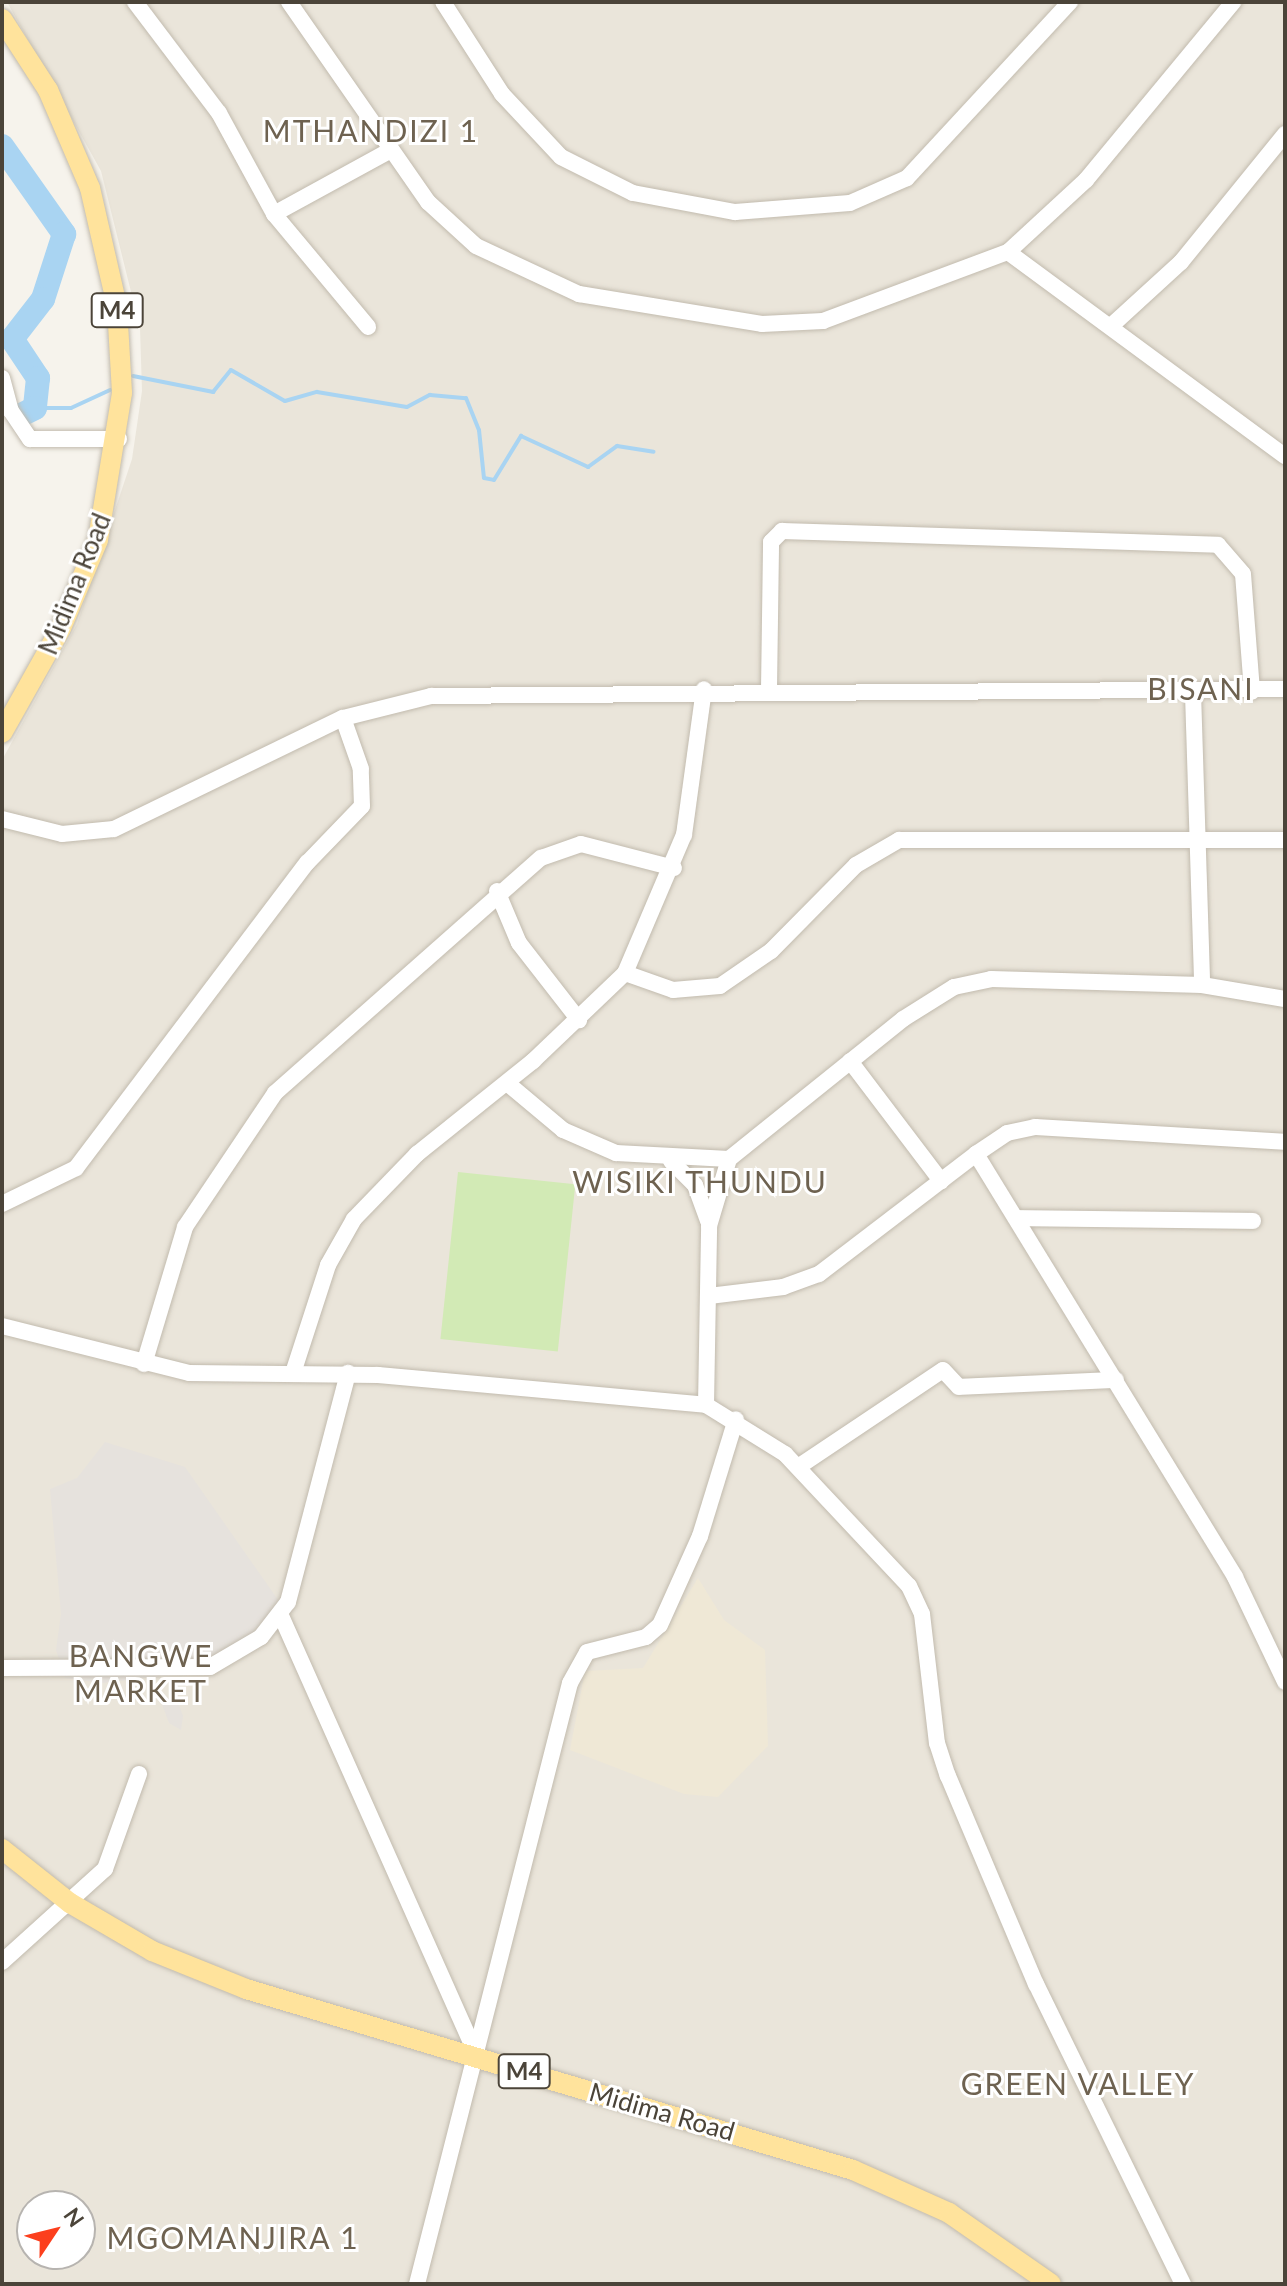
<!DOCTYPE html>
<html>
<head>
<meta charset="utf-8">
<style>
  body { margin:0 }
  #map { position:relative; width:1287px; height:2286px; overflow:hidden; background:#f6f3ec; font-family:Lato,sans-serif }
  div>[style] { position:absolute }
  .residential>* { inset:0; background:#eae5da }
  .industrial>* { inset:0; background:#e6e2dd }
  .education>* { inset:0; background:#efe8d6 }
  .green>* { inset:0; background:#d2eab5; transform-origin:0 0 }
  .stream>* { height:4px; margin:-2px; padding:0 2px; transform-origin:2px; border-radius:2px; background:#a9d4f2 }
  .river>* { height:24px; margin:-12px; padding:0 12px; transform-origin:12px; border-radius:12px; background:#a9d4f2 }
  .roads { filter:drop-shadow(0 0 2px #c2bbae) drop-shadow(0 0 2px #c2bbae) }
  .minor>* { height:16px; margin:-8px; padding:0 8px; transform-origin:8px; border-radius:8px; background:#fff }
  .major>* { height:20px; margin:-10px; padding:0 10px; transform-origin:10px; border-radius:10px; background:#ffe39c }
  span { translate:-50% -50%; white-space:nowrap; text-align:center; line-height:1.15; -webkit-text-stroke:6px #fff; paint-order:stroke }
  .shield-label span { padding:2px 6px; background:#fff; border:2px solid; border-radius:6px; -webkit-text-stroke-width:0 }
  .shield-label { font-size:24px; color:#4b4439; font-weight:700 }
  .street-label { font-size:26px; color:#4b4439 }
  .quarter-label { font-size:30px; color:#6e6250; letter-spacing:2px }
  .frame { position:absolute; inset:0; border:4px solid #4b4439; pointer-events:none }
  .north { position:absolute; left:16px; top:2190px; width:80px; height:80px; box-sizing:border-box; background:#fff; border:2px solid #b7b4b0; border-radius:50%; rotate:55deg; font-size:22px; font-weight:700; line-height:32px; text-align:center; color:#4b4439 }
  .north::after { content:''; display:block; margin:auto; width:28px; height:36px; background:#fc3f1d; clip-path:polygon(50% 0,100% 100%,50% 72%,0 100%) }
</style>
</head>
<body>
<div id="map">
  <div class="residential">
    <i style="clip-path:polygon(evenodd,7px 2px,1285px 2px,1285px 2284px,2px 2284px,2px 760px,77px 624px,132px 459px,142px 391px,140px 328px,101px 171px,7px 2px,32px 2206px,80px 2206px,80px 2254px,32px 2254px,32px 2206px)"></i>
  </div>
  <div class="industrial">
    <i style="clip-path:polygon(105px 1442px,185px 1467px,283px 1607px,211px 1670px,103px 1683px,65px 1678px,56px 1650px,61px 1614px,50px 1489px,77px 1478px)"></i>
    <i style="clip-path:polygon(176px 1697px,183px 1716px,181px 1730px,169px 1723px,160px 1699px)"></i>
  </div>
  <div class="education">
    <i style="clip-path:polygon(698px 1578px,724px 1620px,765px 1650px,768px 1746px,718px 1797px,684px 1794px,570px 1750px,585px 1671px,643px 1668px)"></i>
  </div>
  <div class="green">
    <i style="left:458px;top:1172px;width:118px;height:168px;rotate:6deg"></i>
  </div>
  <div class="stream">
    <i style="left:133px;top:376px;width:82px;rotate:11.3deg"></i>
    <i style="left:213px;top:392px;width:28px;rotate:-51deg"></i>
    <i style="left:231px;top:370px;width:62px;rotate:29.9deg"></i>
    <i style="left:285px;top:401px;width:33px;rotate:-16deg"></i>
    <i style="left:317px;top:392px;width:91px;rotate:9.5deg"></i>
    <i style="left:407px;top:407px;width:26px;rotate:-28deg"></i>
    <i style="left:430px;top:395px;width:36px;rotate:5deg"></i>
    <i style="left:466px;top:398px;width:35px;rotate:68deg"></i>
    <i style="left:479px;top:430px;width:48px;rotate:84.1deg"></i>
    <i style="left:484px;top:478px;width:10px;rotate:11deg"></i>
    <i style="left:494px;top:480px;width:52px;rotate:-58.5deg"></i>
    <i style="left:521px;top:436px;width:74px;rotate:24.8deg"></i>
    <i style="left:588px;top:467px;width:36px;rotate:-36deg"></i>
    <i style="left:617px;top:446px;width:37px;rotate:9deg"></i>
    <i style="left:35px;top:408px;width:36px"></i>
    <i style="left:71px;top:408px;width:43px;rotate:-24.8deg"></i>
  </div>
  <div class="river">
    <i style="left:2px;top:146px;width:108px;rotate:54.8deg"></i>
    <i style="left:64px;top:234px;width:68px;rotate:107.9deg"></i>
    <i style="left:43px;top:299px;width:51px;rotate:127.8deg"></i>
    <i style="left:12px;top:339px;width:47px;rotate:56.3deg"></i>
    <i style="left:38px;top:378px;width:30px;rotate:96deg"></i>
    <i style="left:35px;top:408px;width:18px;rotate:153deg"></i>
  </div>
  <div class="roads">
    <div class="minor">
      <i style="left:135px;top:2px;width:139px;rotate:52.9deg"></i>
      <i style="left:219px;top:113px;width:115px;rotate:61.4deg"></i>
      <i style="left:274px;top:214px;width:147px;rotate:50.2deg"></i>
      <i style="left:289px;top:2px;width:244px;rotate:55.2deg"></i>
      <i style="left:428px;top:202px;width:65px;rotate:42.5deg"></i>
      <i style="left:476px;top:246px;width:114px;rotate:25deg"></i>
      <i style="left:579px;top:294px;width:185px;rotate:9.3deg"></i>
      <i style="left:762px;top:324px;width:61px;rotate:-2.8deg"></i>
      <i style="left:823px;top:321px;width:197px;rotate:-20.5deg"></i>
      <i style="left:1008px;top:252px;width:106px;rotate:-42.7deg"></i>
      <i style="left:1086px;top:180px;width:231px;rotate:-50.4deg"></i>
      <i style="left:443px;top:2px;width:109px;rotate:57.3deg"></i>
      <i style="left:502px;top:94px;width:86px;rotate:46.9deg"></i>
      <i style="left:561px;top:157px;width:80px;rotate:26.6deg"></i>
      <i style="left:633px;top:193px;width:104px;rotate:10.6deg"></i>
      <i style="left:735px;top:212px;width:115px;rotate:-4.5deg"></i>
      <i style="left:850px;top:203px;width:62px;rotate:-23.7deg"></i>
      <i style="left:907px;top:178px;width:240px;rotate:-47.2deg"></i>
      <i style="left:274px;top:214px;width:133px;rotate:-28.7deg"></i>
      <i style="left:1008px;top:252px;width:344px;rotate:36.4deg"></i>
      <i style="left:1111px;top:326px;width:95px;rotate:-42.4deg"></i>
      <i style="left:1181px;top:262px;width:165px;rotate:-50.9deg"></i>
      <i style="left:2px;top:378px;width:34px;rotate:75deg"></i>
      <i style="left:11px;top:411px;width:34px;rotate:56deg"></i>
      <i style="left:30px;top:439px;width:89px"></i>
      <i style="left:769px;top:690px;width:148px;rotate:-89.2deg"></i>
      <i style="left:771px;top:542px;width:16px;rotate:-45deg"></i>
      <i style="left:782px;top:531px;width:436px;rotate:1.8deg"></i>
      <i style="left:1218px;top:545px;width:38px;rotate:49deg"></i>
      <i style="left:1243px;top:574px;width:118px;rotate:85.6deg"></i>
      <i style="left:1193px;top:693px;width:292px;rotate:88.2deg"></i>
      <i style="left:2px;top:819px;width:62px;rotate:14deg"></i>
      <i style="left:62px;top:834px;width:52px;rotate:-5.5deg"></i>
      <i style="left:114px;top:829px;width:254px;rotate:-25.9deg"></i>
      <i style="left:343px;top:718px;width:91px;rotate:-14deg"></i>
      <i style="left:431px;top:696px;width:854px;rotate:-0.47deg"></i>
      <i style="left:497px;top:891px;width:56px;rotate:67.1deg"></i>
      <i style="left:519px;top:943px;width:98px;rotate:52.1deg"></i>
      <i style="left:625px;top:973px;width:51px;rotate:19.5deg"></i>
      <i style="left:673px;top:990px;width:47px;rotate:-4.9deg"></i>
      <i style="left:720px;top:986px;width:62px;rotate:-34.5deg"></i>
      <i style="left:771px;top:951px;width:121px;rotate:-45.3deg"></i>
      <i style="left:856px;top:865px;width:50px;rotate:-30.2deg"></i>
      <i style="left:899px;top:840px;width:386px"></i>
      <i style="left:850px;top:1061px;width:151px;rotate:52.8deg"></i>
      <i style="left:507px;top:1083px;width:73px;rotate:40deg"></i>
      <i style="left:563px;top:1130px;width:58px;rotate:23.5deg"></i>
      <i style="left:616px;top:1153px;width:113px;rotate:3deg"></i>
      <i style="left:976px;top:1154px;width:37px;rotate:-34deg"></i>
      <i style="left:1007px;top:1133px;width:29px;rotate:-12deg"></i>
      <i style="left:1035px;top:1127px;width:250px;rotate:3.4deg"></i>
      <i style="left:671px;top:1161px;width:34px;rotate:45deg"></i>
      <i style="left:695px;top:1185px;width:38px;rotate:70deg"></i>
      <i style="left:2px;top:1204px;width:82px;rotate:-25.9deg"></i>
      <i style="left:76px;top:1168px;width:383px;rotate:-52.9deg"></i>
      <i style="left:307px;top:863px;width:79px;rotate:-46deg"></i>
      <i style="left:362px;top:806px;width:37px;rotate:-92deg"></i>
      <i style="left:361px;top:769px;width:54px;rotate:-109.4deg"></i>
      <i style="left:1017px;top:1218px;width:236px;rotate:0.7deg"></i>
      <i style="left:709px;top:1296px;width:75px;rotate:-6.9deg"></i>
      <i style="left:783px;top:1287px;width:38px;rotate:-20deg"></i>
      <i style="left:819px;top:1274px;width:198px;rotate:-37.4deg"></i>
      <i style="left:976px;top:1154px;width:496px;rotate:58.5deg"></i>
      <i style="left:1235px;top:1577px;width:116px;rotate:64.5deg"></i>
      <i style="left:2px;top:1326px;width:193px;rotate:14.1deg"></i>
      <i style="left:189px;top:1373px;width:189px;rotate:0.6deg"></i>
      <i style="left:378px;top:1375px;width:329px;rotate:5.2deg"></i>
      <i style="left:706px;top:1405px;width:93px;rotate:31.8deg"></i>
      <i style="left:785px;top:1454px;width:181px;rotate:46.8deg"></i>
      <i style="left:909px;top:1586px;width:31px;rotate:65deg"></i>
      <i style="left:922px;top:1614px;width:130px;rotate:83.4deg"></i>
      <i style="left:937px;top:1743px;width:35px;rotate:72deg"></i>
      <i style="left:948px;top:1776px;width:226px;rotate:67.1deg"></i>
      <i style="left:1036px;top:1984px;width:334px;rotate:63.9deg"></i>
      <i style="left:144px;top:1364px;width:143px;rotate:-73.3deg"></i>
      <i style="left:185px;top:1227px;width:161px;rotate:-56.1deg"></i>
      <i style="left:275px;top:1093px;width:355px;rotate:-41.5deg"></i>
      <i style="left:541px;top:858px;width:42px;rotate:-19.3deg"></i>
      <i style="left:581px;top:844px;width:96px;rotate:14.5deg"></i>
      <i style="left:293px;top:1373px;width:114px;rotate:-72deg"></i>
      <i style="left:328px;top:1265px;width:53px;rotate:-60.5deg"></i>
      <i style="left:354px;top:1219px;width:91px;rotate:-45.9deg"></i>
      <i style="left:417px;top:1154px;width:149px;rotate:-38.7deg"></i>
      <i style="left:533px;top:1061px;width:127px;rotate:-43.7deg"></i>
      <i style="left:625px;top:973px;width:150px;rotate:-66.9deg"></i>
      <i style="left:684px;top:835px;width:147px;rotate:-82.2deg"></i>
      <i style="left:706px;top:1405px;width:179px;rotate:-89deg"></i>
      <i style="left:709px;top:1226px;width:70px;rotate:-73.4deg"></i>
      <i style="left:729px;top:1159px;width:223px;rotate:-38.8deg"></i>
      <i style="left:903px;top:1019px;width:60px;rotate:-32.1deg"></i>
      <i style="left:954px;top:987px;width:38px;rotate:-12deg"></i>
      <i style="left:991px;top:979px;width:211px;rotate:1.6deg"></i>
      <i style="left:1202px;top:985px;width:84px;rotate:9.6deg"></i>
      <i style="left:798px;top:1467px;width:174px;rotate:-33.8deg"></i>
      <i style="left:943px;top:1370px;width:23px;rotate:47deg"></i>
      <i style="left:959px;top:1387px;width:157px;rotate:-2.6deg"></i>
      <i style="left:282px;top:1618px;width:474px;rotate:66deg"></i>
      <i style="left:2px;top:1668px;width:208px;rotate:-0.3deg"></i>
      <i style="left:210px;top:1667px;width:59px;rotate:-30.5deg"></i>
      <i style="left:261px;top:1637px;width:44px;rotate:-52.4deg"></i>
      <i style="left:288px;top:1602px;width:237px;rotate:-75.3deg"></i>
      <i style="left:2px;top:1962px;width:139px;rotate:-42.1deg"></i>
      <i style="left:105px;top:1869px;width:101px;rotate:-70.3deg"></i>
      <i style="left:417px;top:2284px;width:620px;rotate:-75.72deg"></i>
      <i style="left:570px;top:1683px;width:35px;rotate:-61deg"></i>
      <i style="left:587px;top:1652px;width:61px;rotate:-14.3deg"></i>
      <i style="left:646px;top:1637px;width:18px;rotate:-41deg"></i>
      <i style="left:660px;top:1625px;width:98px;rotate:-65.8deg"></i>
      <i style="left:700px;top:1536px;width:122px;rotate:-72.9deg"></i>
    </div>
    <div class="major">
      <i style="left:2px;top:19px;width:85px;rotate:57.1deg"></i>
      <i style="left:48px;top:90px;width:107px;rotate:66.8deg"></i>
      <i style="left:90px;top:188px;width:121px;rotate:77.1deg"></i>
      <i style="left:117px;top:306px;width:87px;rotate:86.7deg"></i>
      <i style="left:122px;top:393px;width:149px;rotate:99.3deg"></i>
      <i style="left:98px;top:540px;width:95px;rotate:112.8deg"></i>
      <i style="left:61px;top:628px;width:120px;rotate:119.3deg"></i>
      <i style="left:2px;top:1849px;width:87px;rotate:38.5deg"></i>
      <i style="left:70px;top:1903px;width:95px;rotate:30.3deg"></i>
      <i style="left:152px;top:1951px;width:101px;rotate:22deg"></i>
      <i style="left:246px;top:1989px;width:633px;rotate:16.6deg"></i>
      <i style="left:853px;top:2170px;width:105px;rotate:24.1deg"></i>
      <i style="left:949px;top:2213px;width:124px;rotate:34.8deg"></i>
    </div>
  </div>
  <div class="shield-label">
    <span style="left:117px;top:310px">M4</span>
    <span style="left:524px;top:2071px">M4</span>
  </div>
  <div class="street-label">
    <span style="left:75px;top:584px;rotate:-68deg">Midima Road</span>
    <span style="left:662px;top:2112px;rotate:16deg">Midima Road</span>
  </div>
  <div class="quarter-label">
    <span style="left:371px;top:130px">MTHANDIZI 1</span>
    <span style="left:1201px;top:688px">BISANI</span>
    <span style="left:700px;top:1181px">WISIKI THUNDU</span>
    <span style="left:141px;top:1672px">BANGWE<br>MARKET</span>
    <span style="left:1078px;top:2083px">GREEN VALLEY</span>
    <span style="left:233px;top:2237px">MGOMANJIRA 1</span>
  </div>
  <div class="frame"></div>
  <div class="north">N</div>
</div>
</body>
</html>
